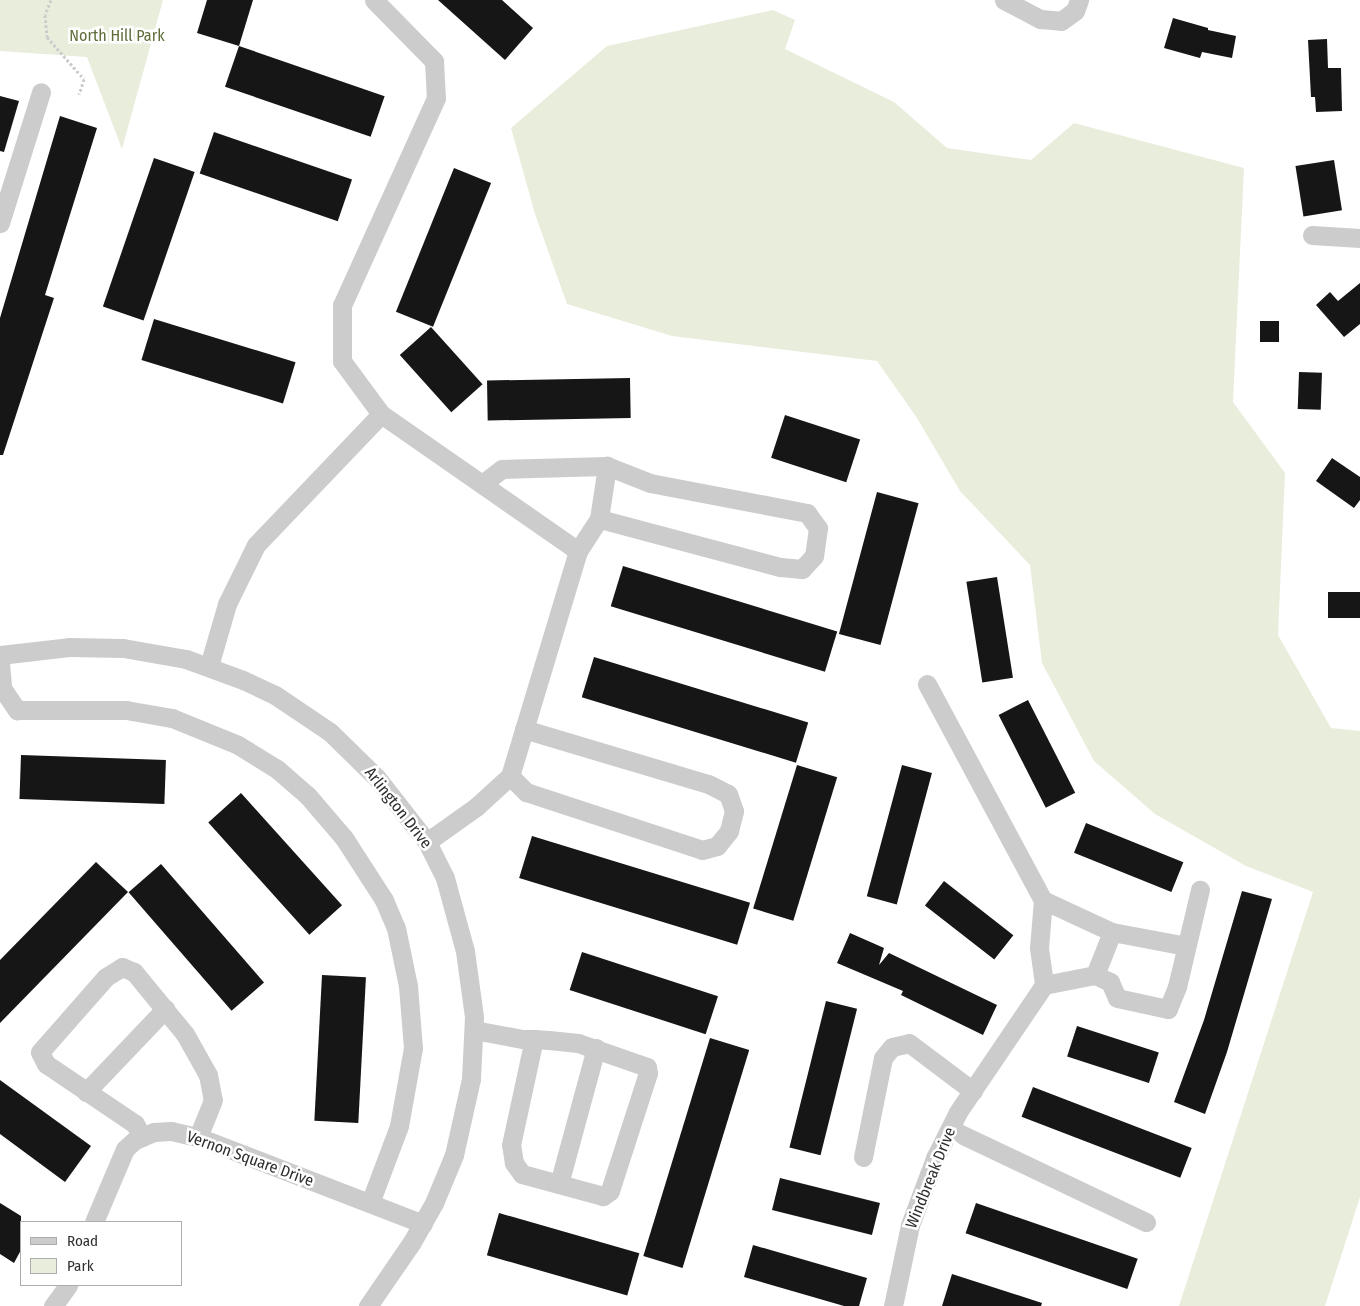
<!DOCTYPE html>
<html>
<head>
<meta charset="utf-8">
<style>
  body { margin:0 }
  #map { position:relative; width:1360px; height:1306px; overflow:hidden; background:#fff; font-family:"Fira Sans Condensed",sans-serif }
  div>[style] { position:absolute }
  .green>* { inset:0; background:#e9eddc }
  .building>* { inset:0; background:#161616; transform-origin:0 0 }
  .path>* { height:3px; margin-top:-1.5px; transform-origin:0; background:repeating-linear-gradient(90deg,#ccc 0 2.5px,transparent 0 5px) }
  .minor>* { height:19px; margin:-9.5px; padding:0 9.5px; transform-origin:9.5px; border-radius:9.5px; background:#ccc }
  span { translate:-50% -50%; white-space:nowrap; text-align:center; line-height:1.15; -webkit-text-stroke:5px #fff; paint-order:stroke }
  .park-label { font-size:16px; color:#5e6e39 }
  .street-label { font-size:16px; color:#2f2f2f }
  .legend { position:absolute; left:20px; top:1221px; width:162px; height:65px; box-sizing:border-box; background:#fff; border:1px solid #acacac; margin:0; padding:6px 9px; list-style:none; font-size:15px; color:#2f2f2f }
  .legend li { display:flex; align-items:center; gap:10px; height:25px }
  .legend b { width:25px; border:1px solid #acacac }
</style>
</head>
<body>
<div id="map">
  <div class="green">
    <i style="clip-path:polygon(0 0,163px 0,122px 149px,87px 57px,0 51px)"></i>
    <i style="clip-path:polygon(773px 10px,795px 20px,785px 49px,894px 102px,947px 148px,1031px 160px,1074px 123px,1244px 168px,1233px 402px,1285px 473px,1278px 635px,1331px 728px,1360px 731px,1360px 1197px,1325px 1306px,1179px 1306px,1313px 892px,1246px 866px,1155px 814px,1094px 761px,1042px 663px,1030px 565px,960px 491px,917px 418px,877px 361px,672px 336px,567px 304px,535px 214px,511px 128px,607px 46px)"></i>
  </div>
  <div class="building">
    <i style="clip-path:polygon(207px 0,253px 0,239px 46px,197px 33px)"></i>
    <i style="clip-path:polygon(438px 0,502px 0,533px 28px,505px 60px)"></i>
    <i style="clip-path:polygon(1173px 18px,1208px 28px,1208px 30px,1236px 36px,1232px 58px,1202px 52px,1200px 58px,1164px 48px)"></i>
    <i style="clip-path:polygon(1327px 39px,1328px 68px,1341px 68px,1342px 111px,1316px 112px,1315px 97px,1311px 97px,1308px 40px)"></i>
    <i style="left:239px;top:46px;width:154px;height:43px;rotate:19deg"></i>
    <i style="clip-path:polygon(0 96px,19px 101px,4px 152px,0 151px)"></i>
    <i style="clip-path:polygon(60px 116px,97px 128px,45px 295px,54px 298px,3px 455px,0 455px,0 318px)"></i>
    <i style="left:214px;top:132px;width:146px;height:44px;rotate:19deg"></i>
    <i style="left:154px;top:158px;width:43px;height:157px;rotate:19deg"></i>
    <i style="left:1334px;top:160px;width:51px;height:39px;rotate:81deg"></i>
    <i style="left:454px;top:168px;width:40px;height:155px;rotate:22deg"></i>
    <i style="clip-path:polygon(1360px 283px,1360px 324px,1344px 337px,1316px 305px,1330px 292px,1338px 301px)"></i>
    <i style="left:154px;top:319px;width:148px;height:43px;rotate:17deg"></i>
    <i style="left:1260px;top:321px;width:19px;height:21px"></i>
    <i style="left:431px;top:327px;width:77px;height:42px;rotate:48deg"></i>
    <i style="left:1299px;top:372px;width:23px;height:37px;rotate:2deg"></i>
    <i style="left:630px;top:378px;width:40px;height:143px;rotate:89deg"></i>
    <i style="left:785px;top:415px;width:79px;height:45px;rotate:18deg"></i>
    <i style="clip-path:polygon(1332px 458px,1360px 477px,1360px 500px,1354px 508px,1316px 481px)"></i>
    <i style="left:877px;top:492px;width:43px;height:147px;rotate:15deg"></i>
    <i style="left:623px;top:566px;width:224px;height:42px;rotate:17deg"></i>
    <i style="left:997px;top:577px;width:102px;height:31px;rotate:81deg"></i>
    <i style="left:1328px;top:592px;width:32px;height:26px"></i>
    <i style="left:594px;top:657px;width:224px;height:42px;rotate:17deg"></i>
    <i style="left:1028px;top:700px;width:104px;height:33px;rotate:63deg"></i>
    <i style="left:21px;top:755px;width:145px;height:44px;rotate:2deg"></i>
    <i style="left:797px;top:765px;width:42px;height:150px;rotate:17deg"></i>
    <i style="left:902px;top:765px;width:31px;height:136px;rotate:15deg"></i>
    <i style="left:241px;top:793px;width:151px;height:44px;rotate:48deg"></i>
    <i style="left:1086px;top:823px;width:105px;height:32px;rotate:22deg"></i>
    <i style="left:532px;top:836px;width:228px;height:44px;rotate:17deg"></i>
    <i style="clip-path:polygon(96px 862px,128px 892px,0 1023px,0 960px)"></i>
    <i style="left:161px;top:864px;width:157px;height:43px;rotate:49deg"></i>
    <i style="left:944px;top:881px;width:88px;height:31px;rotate:38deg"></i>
    <i style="clip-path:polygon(1242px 891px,1272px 899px,1227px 1052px,1205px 1114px,1174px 1102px,1204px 1020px)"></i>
    <i style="clip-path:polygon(850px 933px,884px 948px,879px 965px,889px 953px,997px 1005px,983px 1035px,901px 995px,903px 991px,837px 963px)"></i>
    <i style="left:582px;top:952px;width:143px;height:40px;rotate:18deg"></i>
    <i style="left:322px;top:975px;width:44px;height:146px;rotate:3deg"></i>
    <i style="left:826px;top:1001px;width:32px;height:151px;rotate:14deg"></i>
    <i style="left:1077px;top:1026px;width:86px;height:32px;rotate:18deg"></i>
    <i style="left:710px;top:1038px;width:41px;height:228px;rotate:17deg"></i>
    <i style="clip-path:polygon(0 1080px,91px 1146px,65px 1182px,0 1134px)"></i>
    <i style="left:1033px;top:1087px;width:170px;height:32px;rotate:21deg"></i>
    <i style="left:780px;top:1178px;width:103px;height:33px;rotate:14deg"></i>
    <i style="clip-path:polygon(0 1203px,21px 1216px,21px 1250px,14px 1263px,0 1254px)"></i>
    <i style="left:976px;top:1203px;width:171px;height:32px;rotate:19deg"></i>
    <i style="left:499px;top:1213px;width:146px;height:44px;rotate:16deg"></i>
    <i style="clip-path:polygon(753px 1245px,867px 1278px,859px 1306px,844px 1306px,744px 1277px)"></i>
    <i style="clip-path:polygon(952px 1274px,1042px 1303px,1041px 1306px,942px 1306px)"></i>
  </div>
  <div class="path">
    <i style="left:51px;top:0;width:16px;rotate:112deg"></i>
    <i style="left:45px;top:15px;width:22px;rotate:85deg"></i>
    <i style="left:47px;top:37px;width:56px;rotate:48.6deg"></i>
    <i style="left:84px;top:79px;width:16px;rotate:108deg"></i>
  </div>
  <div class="minor">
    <i style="left:374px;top:0;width:86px;rotate:45.5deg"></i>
    <i style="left:434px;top:61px;width:37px;rotate:87deg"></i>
    <i style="left:436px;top:98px;width:227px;rotate:114.4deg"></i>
    <i style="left:342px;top:305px;width:56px;rotate:90deg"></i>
    <i style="left:342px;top:361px;width:66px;rotate:53.7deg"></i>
    <i style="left:381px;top:414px;width:240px;rotate:34.8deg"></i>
    <i style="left:578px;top:551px;width:235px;rotate:106.8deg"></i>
    <i style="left:510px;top:776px;width:46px;rotate:137.6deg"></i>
    <i style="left:476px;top:807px;width:60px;rotate:144.5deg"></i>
    <i style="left:1004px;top:0;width:41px;rotate:27.8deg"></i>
    <i style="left:1040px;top:19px;width:21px;rotate:5deg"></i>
    <i style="left:1061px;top:21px;width:17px;rotate:-36deg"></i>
    <i style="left:1075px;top:11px;width:12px;rotate:-70deg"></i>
    <i style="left:0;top:223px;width:137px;rotate:-72.6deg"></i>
    <i style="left:1312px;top:235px;width:48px;rotate:3.6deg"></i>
    <i style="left:482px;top:484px;width:25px;rotate:-37deg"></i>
    <i style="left:502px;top:469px;width:105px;rotate:-1.6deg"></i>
    <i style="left:607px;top:466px;width:46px;rotate:21.6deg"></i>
    <i style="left:650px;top:483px;width:160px;rotate:10.8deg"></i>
    <i style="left:807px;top:513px;width:19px;rotate:54deg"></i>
    <i style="left:818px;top:528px;width:28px;rotate:98deg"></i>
    <i style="left:814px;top:556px;width:18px;rotate:133deg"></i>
    <i style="left:802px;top:569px;width:22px;rotate:-175deg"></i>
    <i style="left:780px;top:567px;width:187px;rotate:-165.1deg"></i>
    <i style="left:578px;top:551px;width:38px;rotate:-57deg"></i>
    <i style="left:599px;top:519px;width:54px;rotate:-81.4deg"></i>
    <i style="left:0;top:655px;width:69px;rotate:-6.6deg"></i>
    <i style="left:69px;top:647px;width:54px;rotate:1.1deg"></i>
    <i style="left:123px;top:648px;width:64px;rotate:9.9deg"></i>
    <i style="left:186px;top:659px;width:61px;rotate:20.2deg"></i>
    <i style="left:243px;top:680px;width:35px;rotate:25deg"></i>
    <i style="left:275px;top:695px;width:66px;rotate:33.9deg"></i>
    <i style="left:330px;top:732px;width:66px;rotate:44.4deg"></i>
    <i style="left:377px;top:778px;width:81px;rotate:52deg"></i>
    <i style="left:427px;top:842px;width:40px;rotate:63.4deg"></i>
    <i style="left:445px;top:878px;width:76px;rotate:74.7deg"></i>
    <i style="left:465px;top:951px;width:67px;rotate:82.2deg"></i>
    <i style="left:474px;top:1017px;width:62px;rotate:92.8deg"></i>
    <i style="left:471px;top:1079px;width:78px;rotate:102.6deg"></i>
    <i style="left:454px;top:1155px;width:52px;rotate:112.6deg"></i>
    <i style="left:434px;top:1203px;width:45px;rotate:119.4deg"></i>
    <i style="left:412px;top:1242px;width:78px;rotate:124.5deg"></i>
    <i style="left:0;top:663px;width:25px;rotate:85deg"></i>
    <i style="left:2px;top:688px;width:27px;rotate:56deg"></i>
    <i style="left:17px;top:710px;width:109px"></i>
    <i style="left:126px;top:710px;width:47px;rotate:9.9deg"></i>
    <i style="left:172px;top:718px;width:71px;rotate:22.2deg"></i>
    <i style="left:238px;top:745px;width:46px;rotate:31.6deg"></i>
    <i style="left:277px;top:769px;width:41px;rotate:41.1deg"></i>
    <i style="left:308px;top:796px;width:55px;rotate:49.4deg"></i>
    <i style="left:344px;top:838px;width:74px;rotate:57.2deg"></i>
    <i style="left:384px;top:900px;width:30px;rotate:67deg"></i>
    <i style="left:396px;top:928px;width:59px;rotate:78.3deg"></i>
    <i style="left:408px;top:986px;width:62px;rotate:85.4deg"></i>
    <i style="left:413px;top:1048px;width:79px;rotate:100.2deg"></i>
    <i style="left:399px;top:1126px;width:82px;rotate:110.6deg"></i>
    <i style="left:209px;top:666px;width:65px;rotate:-73.8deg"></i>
    <i style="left:227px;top:604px;width:66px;rotate:-63.8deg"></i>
    <i style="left:256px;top:545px;width:181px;rotate:-46.3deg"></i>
    <i style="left:927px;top:684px;width:245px;rotate:61.8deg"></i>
    <i style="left:1043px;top:900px;width:76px;rotate:24.9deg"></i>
    <i style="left:1112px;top:932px;width:75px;rotate:10.7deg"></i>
    <i style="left:510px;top:776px;width:23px;rotate:45deg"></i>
    <i style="left:526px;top:792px;width:185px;rotate:18.2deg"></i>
    <i style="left:702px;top:850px;width:16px;rotate:-15deg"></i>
    <i style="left:717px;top:846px;width:19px;rotate:-51deg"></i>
    <i style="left:729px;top:831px;width:21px;rotate:-76deg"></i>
    <i style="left:734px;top:811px;width:18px;rotate:-109deg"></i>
    <i style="left:728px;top:794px;width:22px;rotate:-153deg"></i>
    <i style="left:708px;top:784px;width:192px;rotate:-163.4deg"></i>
    <i style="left:1043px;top:900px;width:48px;rotate:94.8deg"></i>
    <i style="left:1039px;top:948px;width:37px;rotate:82deg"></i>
    <i style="left:1095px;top:975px;width:46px;rotate:-68.4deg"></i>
    <i style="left:1044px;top:985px;width:52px;rotate:-11.1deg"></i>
    <i style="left:1095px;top:975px;width:17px;rotate:25deg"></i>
    <i style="left:1110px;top:982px;width:17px;rotate:66deg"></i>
    <i style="left:1117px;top:998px;width:52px;rotate:12.2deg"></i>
    <i style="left:1168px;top:1009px;width:24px;rotate:-68deg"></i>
    <i style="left:1177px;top:987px;width:100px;rotate:-76.7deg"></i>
    <i style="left:474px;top:1030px;width:49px;rotate:10.6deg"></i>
    <i style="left:522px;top:1039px;width:12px"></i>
    <i style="left:534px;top:1039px;width:15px;rotate:4deg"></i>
    <i style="left:549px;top:1040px;width:29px;rotate:6deg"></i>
    <i style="left:578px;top:1043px;width:73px;rotate:19.2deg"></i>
    <i style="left:647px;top:1067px;width:6px;rotate:81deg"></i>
    <i style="left:648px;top:1073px;width:124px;rotate:107.9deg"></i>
    <i style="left:610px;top:1191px;width:9px;rotate:144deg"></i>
    <i style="left:603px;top:1196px;width:84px;rotate:-164.8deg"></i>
    <i style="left:522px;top:1174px;width:14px;rotate:-126deg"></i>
    <i style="left:514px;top:1163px;width:18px;rotate:-99deg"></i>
    <i style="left:511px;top:1145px;width:108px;rotate:-77.8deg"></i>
    <i style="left:86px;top:1092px;width:115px;rotate:-46.4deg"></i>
    <i style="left:950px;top:1129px;width:217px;rotate:25.4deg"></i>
    <i style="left:142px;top:1137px;width:15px;rotate:-118deg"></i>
    <i style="left:135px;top:1124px;width:107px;rotate:-146deg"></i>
    <i style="left:46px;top:1064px;width:13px;rotate:-117deg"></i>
    <i style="left:40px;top:1052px;width:100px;rotate:-48.7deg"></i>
    <i style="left:106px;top:977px;width:19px;rotate:-32deg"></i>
    <i style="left:122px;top:967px;width:13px;rotate:23deg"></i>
    <i style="left:134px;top:972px;width:80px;rotate:50.6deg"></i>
    <i style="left:185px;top:1034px;width:47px;rotate:60.7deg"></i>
    <i style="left:208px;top:1075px;width:25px;rotate:79deg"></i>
    <i style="left:213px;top:1100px;width:40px;rotate:112deg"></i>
    <i style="left:863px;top:1157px;width:101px;rotate:-78.6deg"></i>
    <i style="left:883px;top:1058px;width:14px;rotate:-51deg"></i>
    <i style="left:892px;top:1047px;width:17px;rotate:-13deg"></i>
    <i style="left:909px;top:1043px;width:80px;rotate:36.9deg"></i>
    <i style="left:559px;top:1184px;width:141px;rotate:-74.8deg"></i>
    <i style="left:94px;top:1222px;width:79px;rotate:-67deg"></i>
    <i style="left:125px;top:1149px;width:13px;rotate:-42deg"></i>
    <i style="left:135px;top:1140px;width:21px;rotate:-23deg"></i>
    <i style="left:154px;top:1132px;width:17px;rotate:-3deg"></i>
    <i style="left:171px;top:1131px;width:28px;rotate:13deg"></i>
    <i style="left:198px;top:1137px;width:241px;rotate:21.1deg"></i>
    <i style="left:53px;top:1306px;width:26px;rotate:-54deg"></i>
    <i style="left:893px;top:1306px;width:83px;rotate:-78.1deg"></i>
    <i style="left:910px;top:1225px;width:72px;rotate:-69.5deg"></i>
    <i style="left:935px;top:1158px;width:51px;rotate:-63.4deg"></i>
    <i style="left:958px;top:1112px;width:153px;rotate:-55.9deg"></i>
  </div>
  <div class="park-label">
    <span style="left:117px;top:36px">North Hill Park</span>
  </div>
  <div class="street-label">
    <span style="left:398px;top:808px;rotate:52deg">Arlington Drive</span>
    <span style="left:250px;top:1159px;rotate:20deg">Vernon Square Drive</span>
    <span style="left:931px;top:1178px;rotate:-68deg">Windbreak Drive</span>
  </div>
  <ul class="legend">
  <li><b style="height:6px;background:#ccc"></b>Road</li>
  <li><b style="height:14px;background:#e9eddc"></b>Park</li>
  </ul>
</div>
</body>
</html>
